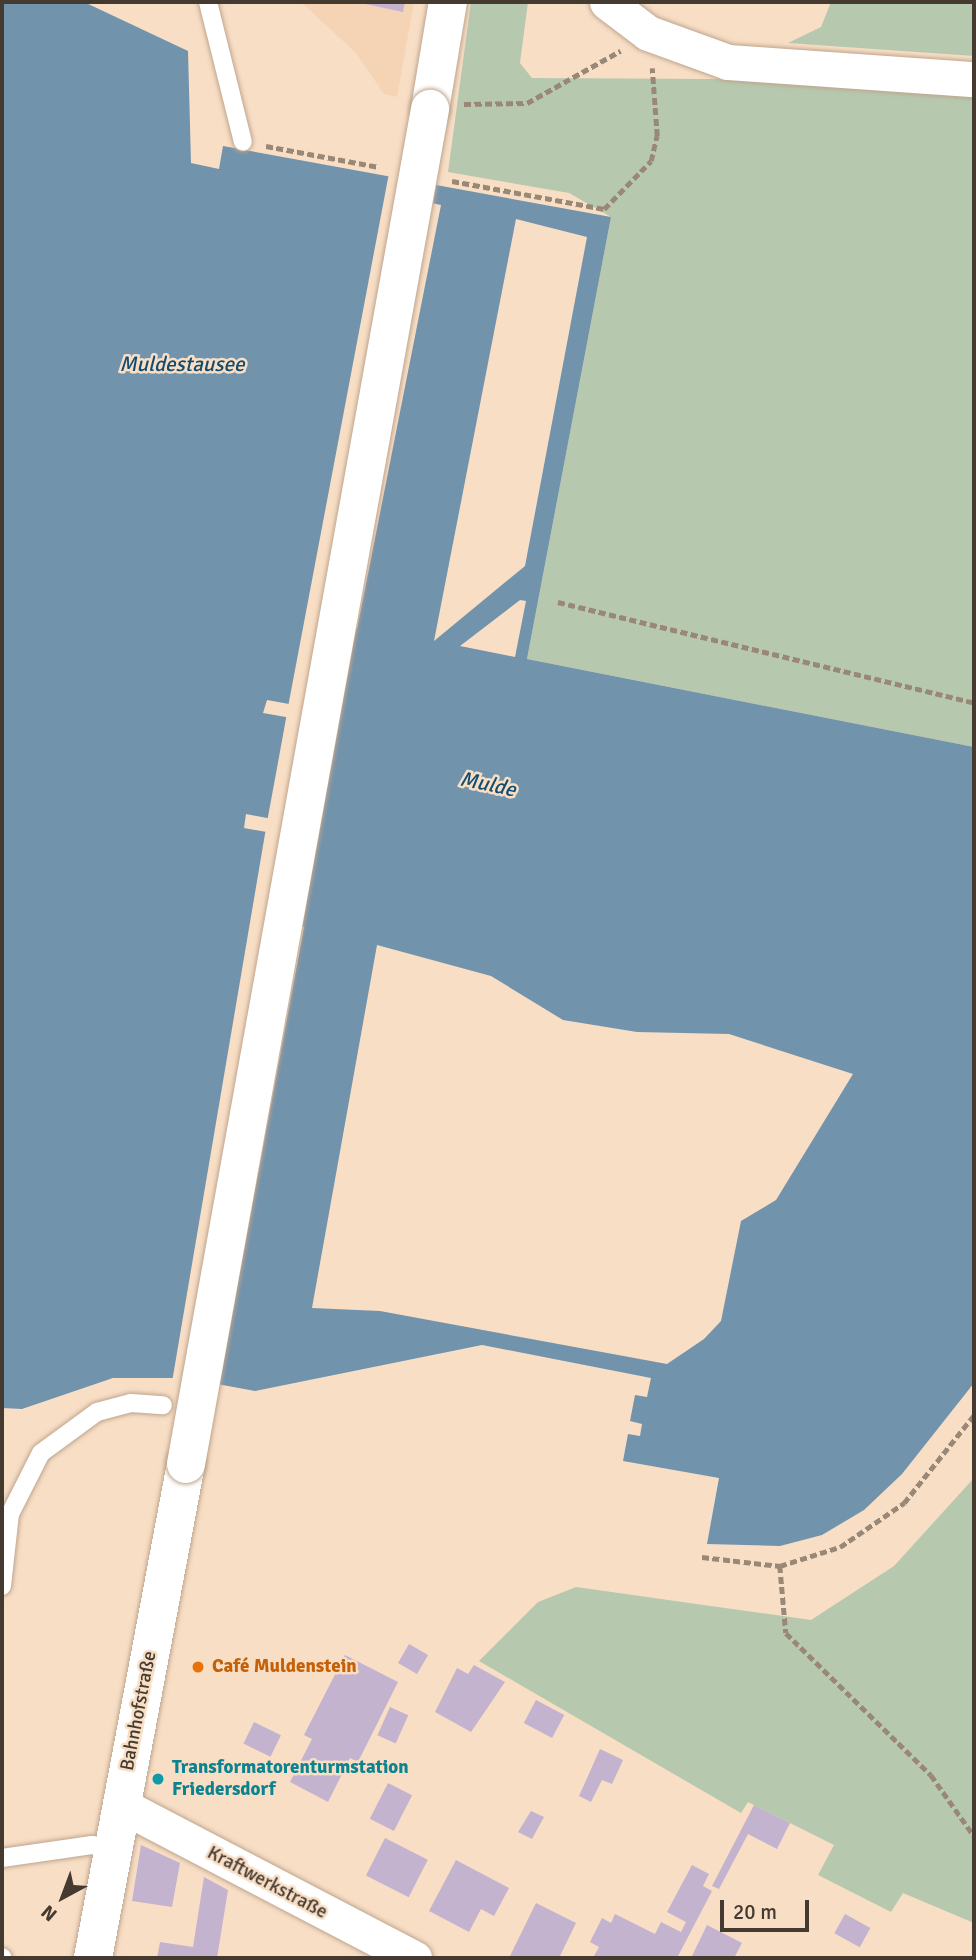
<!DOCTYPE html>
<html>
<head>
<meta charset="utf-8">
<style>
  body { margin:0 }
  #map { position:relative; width:976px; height:1960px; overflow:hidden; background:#f8dec5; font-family:Signika,sans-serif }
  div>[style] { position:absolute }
  .built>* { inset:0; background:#f4d4b5 }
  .green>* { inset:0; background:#b6c9af }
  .water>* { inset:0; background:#7293ac }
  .pier>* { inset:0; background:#f8dec5 }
  .building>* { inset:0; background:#c3b3cf; transform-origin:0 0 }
  .path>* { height:4.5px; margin-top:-2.25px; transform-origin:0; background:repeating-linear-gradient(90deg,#9a8877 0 7px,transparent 0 10.5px) }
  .roads { filter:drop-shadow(0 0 2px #bea58e) drop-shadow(0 0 2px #bea58e) }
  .service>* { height:18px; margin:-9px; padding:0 9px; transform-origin:9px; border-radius:9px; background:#fff }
  .minor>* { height:35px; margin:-17.5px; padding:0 17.5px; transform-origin:17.5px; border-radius:17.5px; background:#fff }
  .secondary>* { height:38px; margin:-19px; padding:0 19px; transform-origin:19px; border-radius:19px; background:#fff }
  .bridges { filter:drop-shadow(0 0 2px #bea58e) drop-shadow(0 0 2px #bea58e) }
  .secondary-bridge>* { height:38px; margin:-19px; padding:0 19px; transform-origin:19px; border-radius:19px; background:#fff }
  .dots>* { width:19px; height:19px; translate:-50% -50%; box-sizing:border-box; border:4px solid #f8dec5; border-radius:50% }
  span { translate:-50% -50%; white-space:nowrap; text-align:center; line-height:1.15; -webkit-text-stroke:5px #f8dec5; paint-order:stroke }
  .food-label { font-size:19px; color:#c56008; font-weight:700 }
  .left { translate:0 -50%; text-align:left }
  .street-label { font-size:19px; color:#443a30 }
  .culture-label { font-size:19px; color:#0d838f; font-weight:700 }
  .water-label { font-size:21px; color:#124c6f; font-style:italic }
  .frame { position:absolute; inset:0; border:4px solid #443a30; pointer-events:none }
  .north { position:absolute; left:28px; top:1862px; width:70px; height:70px; -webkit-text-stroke:5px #f8dec5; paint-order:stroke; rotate:221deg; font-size:19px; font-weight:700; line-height:28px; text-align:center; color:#443a30 }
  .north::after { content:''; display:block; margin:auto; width:24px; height:32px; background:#443a30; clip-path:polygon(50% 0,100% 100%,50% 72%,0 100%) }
  .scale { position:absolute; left:720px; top:1900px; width:89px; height:32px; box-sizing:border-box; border:4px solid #443a30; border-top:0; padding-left:9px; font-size:21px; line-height:24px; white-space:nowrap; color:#443a30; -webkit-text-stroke:5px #f8dec5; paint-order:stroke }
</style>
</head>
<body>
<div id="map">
  <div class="built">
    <i style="clip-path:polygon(301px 2px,414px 2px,397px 97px,384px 94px,356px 53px)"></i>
  </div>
  <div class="green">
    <i style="clip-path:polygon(471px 2px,528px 2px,520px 63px,532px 78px,716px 79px,974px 96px,974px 747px,527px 659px,611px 217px,569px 193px,448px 172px)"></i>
    <i style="clip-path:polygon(831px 2px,974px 2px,974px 56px,788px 43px,821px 27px)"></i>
    <i style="clip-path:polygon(974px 1478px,974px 1923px,903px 1893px,891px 1912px,818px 1875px,834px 1845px,748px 1802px,741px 1813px,479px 1661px,538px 1602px,576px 1587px,811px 1620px,894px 1566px)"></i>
  </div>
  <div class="water">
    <i style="clip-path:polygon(evenodd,2px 2px,84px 2px,188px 51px,191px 163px,219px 169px,223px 146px,611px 217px,527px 659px,974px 747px,974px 1383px,902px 1474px,864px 1510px,822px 1535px,780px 1546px,707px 1544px,719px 1478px,623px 1461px,628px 1434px,640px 1436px,642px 1424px,630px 1421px,635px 1395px,647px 1397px,651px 1378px,482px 1345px,255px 1391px,185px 1378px,113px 1378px,22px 1409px,2px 1408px,2px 2px,399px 196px,441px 205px,357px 629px,317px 621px,399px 196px,2px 2px,516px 219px,587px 237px,525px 566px,434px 641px,516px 219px,2px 2px,520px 600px,526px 601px,515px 657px,460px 646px,520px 600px,2px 2px,267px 700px,339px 713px,337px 726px,263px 713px,267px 700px,2px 2px,246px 814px,319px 828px,317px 841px,244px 828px,246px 814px,2px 2px,263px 919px,304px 927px,234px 1304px,263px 919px,2px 2px,377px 945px,491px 976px,563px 1020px,637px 1032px,729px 1034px,853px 1074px,776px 1200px,741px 1221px,721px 1321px,704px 1339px,667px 1364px,380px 1311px,312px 1308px,377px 945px)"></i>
  </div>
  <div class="pier">
    <i style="clip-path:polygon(389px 173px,437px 181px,219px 1389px,172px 1382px,266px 828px,314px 837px,315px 831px,267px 822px,277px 768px,325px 777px,277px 768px,287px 713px,335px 722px,336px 716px,288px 707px)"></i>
  </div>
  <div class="building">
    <i style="clip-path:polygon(356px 2px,405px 2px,403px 12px)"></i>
    <i style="left:409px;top:1644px;width:22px;height:22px;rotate:30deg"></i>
    <i style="clip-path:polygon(345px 1655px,398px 1682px,358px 1762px,350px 1758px,328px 1802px,290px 1782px,312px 1739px,304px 1735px)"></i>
    <i style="clip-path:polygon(474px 1665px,505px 1682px,471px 1732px,435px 1712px,457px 1668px,468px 1674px)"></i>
    <i style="left:536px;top:1700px;width:32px;height:26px;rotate:28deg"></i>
    <i style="left:390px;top:1707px;width:20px;height:31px;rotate:24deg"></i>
    <i style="left:254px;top:1722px;width:30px;height:24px;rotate:26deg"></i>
    <i style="clip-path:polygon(600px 1749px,623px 1760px,612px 1784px,602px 1780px,591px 1802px,579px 1796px)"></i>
    <i style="left:153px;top:1770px;width:14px;height:13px;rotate:17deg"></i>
    <i style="left:388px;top:1783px;width:27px;height:40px;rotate:27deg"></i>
    <i style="clip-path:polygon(754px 1805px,790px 1823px,777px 1849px,748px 1834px,719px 1889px,712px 1886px)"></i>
    <i style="clip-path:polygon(531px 1811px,544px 1817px,532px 1839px,518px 1832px)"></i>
    <i style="left:385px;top:1838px;width:48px;height:42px;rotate:27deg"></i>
    <i style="clip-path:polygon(141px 1845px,180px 1863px,172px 1907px,132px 1901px)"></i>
    <i style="clip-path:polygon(456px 1860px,509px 1888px,494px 1916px,481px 1909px,469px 1932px,429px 1911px)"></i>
    <i style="clip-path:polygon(692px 1865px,709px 1874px,703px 1886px,712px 1891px,677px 1958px,593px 1958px,599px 1947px,590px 1942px,602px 1918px,611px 1923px,615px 1914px,655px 1934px,661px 1922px,681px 1932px,686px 1922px,667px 1912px)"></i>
    <i style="clip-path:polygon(204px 1877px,228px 1890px,217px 1958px,157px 1958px,160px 1942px,193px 1947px)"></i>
    <i style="clip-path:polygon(536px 1903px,576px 1923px,559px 1958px,509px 1958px)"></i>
    <i style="left:845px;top:1914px;width:29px;height:22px;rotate:29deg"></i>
    <i style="clip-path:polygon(707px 1925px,742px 1943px,734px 1958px,691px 1958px)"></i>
  </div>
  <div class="path">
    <i style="left:464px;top:104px;width:63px;rotate:-0.9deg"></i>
    <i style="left:527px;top:103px;width:107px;rotate:-29.2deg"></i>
    <i style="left:266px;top:146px;width:115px;rotate:10.5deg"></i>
    <i style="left:452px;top:181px;width:155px;rotate:10.4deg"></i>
    <i style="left:604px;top:209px;width:67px;rotate:-45.6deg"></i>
    <i style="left:651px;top:161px;width:26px;rotate:-77deg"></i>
    <i style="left:657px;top:136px;width:68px;rotate:-94.2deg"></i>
    <i style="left:558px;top:602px;width:428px;rotate:13.6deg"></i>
    <i style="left:702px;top:1557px;width:79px;rotate:6.6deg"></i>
    <i style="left:780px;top:1566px;width:63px;rotate:-17.6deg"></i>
    <i style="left:840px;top:1547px;width:78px;rotate:-34.5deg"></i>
    <i style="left:904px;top:1503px;width:112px;rotate:-51.5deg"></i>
    <i style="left:780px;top:1566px;width:67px;rotate:84.9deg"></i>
    <i style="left:786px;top:1633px;width:203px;rotate:44.4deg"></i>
    <i style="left:931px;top:1775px;width:75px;rotate:54.8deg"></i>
  </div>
  <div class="roads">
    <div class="service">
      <i style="left:208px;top:2px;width:144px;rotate:76deg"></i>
      <i style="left:2px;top:1586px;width:72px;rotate:-83.7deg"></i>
      <i style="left:10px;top:1514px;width:68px;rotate:-63.1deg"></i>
      <i style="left:41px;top:1453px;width:69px;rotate:-36.2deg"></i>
      <i style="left:97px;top:1412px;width:35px;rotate:-15deg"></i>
      <i style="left:131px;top:1403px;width:32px;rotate:4deg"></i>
      <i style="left:2px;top:1858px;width:91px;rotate:-8.2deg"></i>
      <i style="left:92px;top:1845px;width:21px;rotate:8deg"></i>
      <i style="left:2px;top:1957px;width:1px;rotate:45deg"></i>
    </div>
    <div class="minor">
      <i style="left:607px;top:2px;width:51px;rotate:37.1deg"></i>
      <i style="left:648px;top:33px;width:85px;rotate:19.9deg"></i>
      <i style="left:728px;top:62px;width:247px;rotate:4deg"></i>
      <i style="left:121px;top:1805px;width:331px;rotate:27.6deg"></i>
    </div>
    <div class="secondary">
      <i style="left:430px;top:109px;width:109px;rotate:-80.5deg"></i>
      <i style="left:93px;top:1958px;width:503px;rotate:-79.34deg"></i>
    </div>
  </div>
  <div class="bridges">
    <div class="secondary-bridge">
      <i style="left:186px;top:1464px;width:1377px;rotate:-79.79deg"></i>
    </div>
  </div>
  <div class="dots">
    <i style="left:198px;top:1667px;background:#e8710a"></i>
    <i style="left:158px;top:1779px;background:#0f9aa8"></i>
  </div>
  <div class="food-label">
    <span class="left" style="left:212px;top:1667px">Café Muldenstein</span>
  </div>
  <div class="street-label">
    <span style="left:139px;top:1711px;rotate:-79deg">Bahnhofstraße</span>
    <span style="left:267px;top:1883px;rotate:28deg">Kraftwerkstraße</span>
  </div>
  <div class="culture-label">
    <span class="left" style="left:172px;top:1779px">Transformatorenturmstation<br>Friedersdorf</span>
  </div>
  <div class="water-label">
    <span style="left:182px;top:364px">Muldestausee</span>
    <span style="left:488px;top:784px;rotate:12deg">Mulde</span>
  </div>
  <div class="frame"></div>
  <div class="north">N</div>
  <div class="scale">20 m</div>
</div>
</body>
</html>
